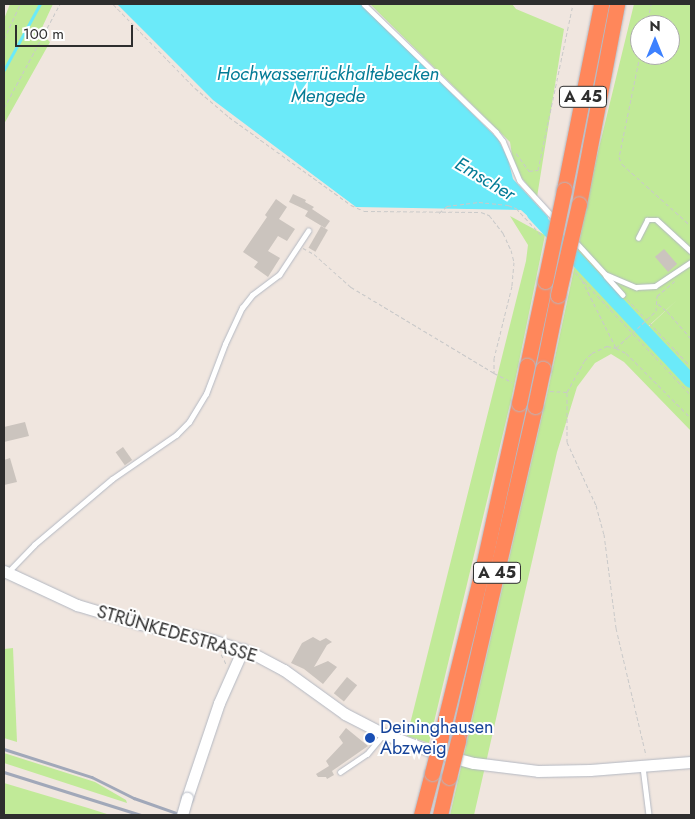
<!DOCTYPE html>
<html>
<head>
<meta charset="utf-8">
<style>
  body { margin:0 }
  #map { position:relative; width:695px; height:819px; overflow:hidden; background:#f0e6df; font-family:Jost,sans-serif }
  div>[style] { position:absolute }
  .green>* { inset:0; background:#c1ea98 }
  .water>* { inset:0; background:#6beaf9 }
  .stream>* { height:2.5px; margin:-1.25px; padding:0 1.25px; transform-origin:1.25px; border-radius:1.25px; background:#6beaf9 }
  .river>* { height:14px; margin:-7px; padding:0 7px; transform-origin:7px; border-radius:7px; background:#6beaf9 }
  .building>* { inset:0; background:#cbc4be; transform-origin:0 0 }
  .path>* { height:1px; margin-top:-0.5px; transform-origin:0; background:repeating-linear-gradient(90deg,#c9c9c9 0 4px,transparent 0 6.5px) }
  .roads { filter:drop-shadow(0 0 1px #b3b8c2) drop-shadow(0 0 1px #b3b8c2) }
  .service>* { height:4.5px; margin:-2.25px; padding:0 2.25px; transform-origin:2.25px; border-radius:2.25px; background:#fff }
  .secondary>* { height:11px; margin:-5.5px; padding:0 5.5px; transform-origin:5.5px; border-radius:5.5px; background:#fff }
  .motorway>* { height:15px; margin:-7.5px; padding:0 7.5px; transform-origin:7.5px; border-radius:7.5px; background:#ff875b }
  .rail>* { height:2.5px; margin:-1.25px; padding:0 1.25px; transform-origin:1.25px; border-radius:1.25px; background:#a1a8b9 }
  .path-bridge>* { height:1px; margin-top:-0.5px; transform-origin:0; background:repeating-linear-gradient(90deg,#c9c9c9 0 4px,transparent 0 6.5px) }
  .bridges { filter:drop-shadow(0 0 1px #b3b8c2) drop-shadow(0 0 1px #b3b8c2) }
  .secondary-bridge>* { height:11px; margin:-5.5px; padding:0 5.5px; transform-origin:5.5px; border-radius:5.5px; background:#fff }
  .motorway-bridge>* { height:15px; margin:-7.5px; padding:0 7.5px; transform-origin:7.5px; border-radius:7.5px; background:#ff875b }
  .dots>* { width:14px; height:14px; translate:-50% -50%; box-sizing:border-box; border:2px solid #fff; border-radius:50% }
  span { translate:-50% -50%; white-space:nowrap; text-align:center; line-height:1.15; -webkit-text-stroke:4px #fff; paint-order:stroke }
  .shield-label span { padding:1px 4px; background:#fff; border:1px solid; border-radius:4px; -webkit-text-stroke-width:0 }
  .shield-label { font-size:16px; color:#2e2e2e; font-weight:700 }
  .street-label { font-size:18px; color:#2e2e2e }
  .transit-label { font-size:18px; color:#164399 }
  .left { translate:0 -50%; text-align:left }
  .water-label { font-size:19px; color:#047b96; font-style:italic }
  .frame { position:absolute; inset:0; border:5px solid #2e2e2e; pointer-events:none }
  .north { position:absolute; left:630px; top:15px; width:50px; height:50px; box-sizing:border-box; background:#fff; border:1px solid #ababab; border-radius:50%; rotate:0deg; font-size:14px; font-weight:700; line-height:20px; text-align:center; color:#2e2e2e }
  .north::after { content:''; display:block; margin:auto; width:18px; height:22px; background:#3d81ff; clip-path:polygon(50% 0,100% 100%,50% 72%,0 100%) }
  .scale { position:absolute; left:15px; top:25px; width:118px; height:22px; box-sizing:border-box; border:2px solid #2e2e2e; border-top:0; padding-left:6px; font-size:15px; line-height:18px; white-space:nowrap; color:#2e2e2e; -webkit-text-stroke:4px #fff; paint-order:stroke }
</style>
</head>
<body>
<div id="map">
  <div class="green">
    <i style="clip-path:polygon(10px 4px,53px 4px,40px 32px,50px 42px,4px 124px,4px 19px)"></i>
    <i style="clip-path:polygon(370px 4px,512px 4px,516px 9px,564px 29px,537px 197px,521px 177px,512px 155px,510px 142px)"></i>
    <i style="clip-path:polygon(evenodd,634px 4px,691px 4px,691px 375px,689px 376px,644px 331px,677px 300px,643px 331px,688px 379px,691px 376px,691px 431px,624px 362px,611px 354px,595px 363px,577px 387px,557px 452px,474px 815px,450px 815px,548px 390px,576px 260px,623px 309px,576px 257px,596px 160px,634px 4px,640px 25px,670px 25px,670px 55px,640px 55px,640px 25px)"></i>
    <i style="clip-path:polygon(510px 216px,545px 235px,512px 396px,429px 743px,407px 736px,526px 261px,528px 245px)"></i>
    <i style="clip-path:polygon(13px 648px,17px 742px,4px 738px,4px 649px)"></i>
    <i style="clip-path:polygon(4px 753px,95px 782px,126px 800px,127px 803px,4px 763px)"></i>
    <i style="clip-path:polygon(4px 783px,88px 808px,110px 815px,4px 815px)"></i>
  </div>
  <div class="water">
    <i style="clip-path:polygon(117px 4px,361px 4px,498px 139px,508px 159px,513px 179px,548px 217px,545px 232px,521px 210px,356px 207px,213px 100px)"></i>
  </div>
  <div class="stream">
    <i style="left:4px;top:70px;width:75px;rotate:-61.4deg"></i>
  </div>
  <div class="river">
    <i style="left:534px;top:214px;width:229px;rotate:46.8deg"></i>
  </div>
  <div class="building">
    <i style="clip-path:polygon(293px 194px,306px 200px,305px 202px,314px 207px,312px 209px,330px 221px,325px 228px,305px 216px,308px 211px,289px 202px)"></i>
    <i style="clip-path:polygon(276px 199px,287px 207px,279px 219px,295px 229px,287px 241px,278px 236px,268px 251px,280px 258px,268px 277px,254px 267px,258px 262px,243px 252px,267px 217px,265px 215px)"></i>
    <i style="left:321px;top:226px;width:8px;height:25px;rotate:30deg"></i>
    <i style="left:664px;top:249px;width:20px;height:12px;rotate:49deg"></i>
    <i style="clip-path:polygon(25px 422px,29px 436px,4px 442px,4px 427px)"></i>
    <i style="left:123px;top:447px;width:16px;height:9px;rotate:55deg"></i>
    <i style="clip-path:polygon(10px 458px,17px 482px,4px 485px,4px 460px)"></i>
    <i style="clip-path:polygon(313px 637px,320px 641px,326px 638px,332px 642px,327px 645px,314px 667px,328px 661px,337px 667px,323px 684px,304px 669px,291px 663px,302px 643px)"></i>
    <i style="left:347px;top:677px;width:13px;height:21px;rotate:39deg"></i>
    <i style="clip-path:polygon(346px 728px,368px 746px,332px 771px,334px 775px,327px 779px,326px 777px,318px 777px,316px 774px,329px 766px,326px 761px,343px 743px,339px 737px)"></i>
  </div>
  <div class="path">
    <i style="left:113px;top:4px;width:117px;rotate:45.7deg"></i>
    <i style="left:195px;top:88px;width:45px;rotate:40.5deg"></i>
    <i style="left:229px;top:117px;width:150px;rotate:35.8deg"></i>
    <i style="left:351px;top:205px;width:14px;rotate:25deg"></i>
    <i style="left:364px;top:211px;width:117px;rotate:0.5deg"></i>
    <i style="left:481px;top:212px;width:9px;rotate:21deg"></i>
    <i style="left:489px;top:215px;width:23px;rotate:52deg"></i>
    <i style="left:503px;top:233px;width:19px;rotate:65deg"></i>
    <i style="left:511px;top:250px;width:12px;rotate:76deg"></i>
    <i style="left:514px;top:262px;width:24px;rotate:95deg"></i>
    <i style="left:512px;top:286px;width:74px;rotate:104deg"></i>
    <i style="left:494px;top:358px;width:15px;rotate:90deg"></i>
    <i style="left:494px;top:373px;width:20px;rotate:27deg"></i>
    <i style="left:647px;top:25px;width:21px;rotate:-79deg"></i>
    <i style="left:4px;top:39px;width:38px;rotate:-65deg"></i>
    <i style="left:640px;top:55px;width:104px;rotate:101.6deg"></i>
    <i style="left:619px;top:157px;width:8px;rotate:67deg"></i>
    <i style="left:622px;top:164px;width:93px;rotate:41.9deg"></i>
    <i style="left:4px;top:108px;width:118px;rotate:-61.7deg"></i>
    <i style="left:516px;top:153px;width:22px;rotate:54deg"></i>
    <i style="left:529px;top:171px;width:9px;rotate:-6deg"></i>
    <i style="left:538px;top:170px;width:170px;rotate:-78.1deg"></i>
    <i style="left:439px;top:213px;width:11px;rotate:-41deg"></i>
    <i style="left:447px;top:206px;width:32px;rotate:-7deg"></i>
    <i style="left:479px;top:202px;width:29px;rotate:6deg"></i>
    <i style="left:508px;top:205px;width:9px;rotate:21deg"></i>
    <i style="left:516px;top:208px;width:38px;rotate:47deg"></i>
    <i style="left:303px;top:248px;width:13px;rotate:29deg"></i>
    <i style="left:314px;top:254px;width:50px;rotate:41.7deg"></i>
    <i style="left:351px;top:287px;width:167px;rotate:31deg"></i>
    <i style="left:575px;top:272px;width:169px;rotate:46.7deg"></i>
    <i style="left:582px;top:280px;width:76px;rotate:63.4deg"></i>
    <i style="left:616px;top:348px;width:16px;rotate:-43deg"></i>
    <i style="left:627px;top:299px;width:93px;rotate:46.7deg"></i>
    <i style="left:658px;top:304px;width:11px;rotate:38deg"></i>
    <i style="left:667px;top:311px;width:37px;rotate:49deg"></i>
    <i style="left:656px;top:311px;width:15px;rotate:-86deg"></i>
    <i style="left:657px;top:296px;width:23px;rotate:-40deg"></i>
    <i style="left:550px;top:391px;width:17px;rotate:3deg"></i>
    <i style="left:567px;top:392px;width:35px;rotate:-61deg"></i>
    <i style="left:584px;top:361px;width:11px;rotate:-45deg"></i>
    <i style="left:592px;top:353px;width:17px;rotate:-25deg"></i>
    <i style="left:607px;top:346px;width:9px;rotate:13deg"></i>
    <i style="left:616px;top:348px;width:11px;rotate:27deg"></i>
    <i style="left:626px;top:353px;width:92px;rotate:45deg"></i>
    <i style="left:567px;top:393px;width:49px;rotate:90deg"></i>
    <i style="left:567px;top:442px;width:69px;rotate:65.3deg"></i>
    <i style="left:596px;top:505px;width:30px;rotate:75deg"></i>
    <i style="left:604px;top:534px;width:95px;rotate:82.7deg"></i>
    <i style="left:616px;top:628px;width:130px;rotate:76.7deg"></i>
    <i style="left:221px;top:654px;width:11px;rotate:63deg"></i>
  </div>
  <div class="roads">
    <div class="service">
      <i style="left:364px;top:4px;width:184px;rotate:44.1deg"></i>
      <i style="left:496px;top:132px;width:11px;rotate:52deg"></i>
      <i style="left:503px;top:141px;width:43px;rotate:67deg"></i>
      <i style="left:520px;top:181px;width:52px;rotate:47.4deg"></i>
      <i style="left:638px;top:238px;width:20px;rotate:-63deg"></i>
      <i style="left:647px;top:220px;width:10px"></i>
      <i style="left:657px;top:220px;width:46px;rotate:42.4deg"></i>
      <i style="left:574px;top:240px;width:46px;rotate:47.6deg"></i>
      <i style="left:605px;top:274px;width:34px;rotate:23deg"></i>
      <i style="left:636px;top:287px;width:19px;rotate:-3deg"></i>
      <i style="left:655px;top:286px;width:43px;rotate:-33.7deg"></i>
      <i style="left:606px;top:276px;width:25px;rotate:48deg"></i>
      <i style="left:9px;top:571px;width:36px;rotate:-46deg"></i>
      <i style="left:34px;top:545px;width:102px;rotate:-40.2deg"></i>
      <i style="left:112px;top:479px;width:78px;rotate:-34.5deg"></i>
      <i style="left:176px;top:435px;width:18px;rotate:-45deg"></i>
      <i style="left:189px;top:422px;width:33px;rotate:-59deg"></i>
      <i style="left:206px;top:394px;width:53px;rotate:-69.2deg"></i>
      <i style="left:225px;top:344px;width:40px;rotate:-65deg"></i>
      <i style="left:242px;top:308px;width:16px;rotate:-52deg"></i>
      <i style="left:252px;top:295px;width:34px;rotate:-37deg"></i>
      <i style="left:279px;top:275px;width:53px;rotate:-56.6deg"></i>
      <i style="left:643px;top:767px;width:48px;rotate:82.9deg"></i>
      <i style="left:340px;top:772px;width:32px;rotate:-34deg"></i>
      <i style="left:367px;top:754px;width:25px;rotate:-50deg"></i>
    </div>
    <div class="secondary">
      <i style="left:4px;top:571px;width:81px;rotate:25deg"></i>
      <i style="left:77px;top:605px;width:66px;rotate:16.8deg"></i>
      <i style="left:140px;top:624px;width:74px;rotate:12.5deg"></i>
      <i style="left:212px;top:640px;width:40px;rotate:18deg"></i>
      <i style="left:250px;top:652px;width:38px;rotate:28deg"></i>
      <i style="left:284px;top:670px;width:75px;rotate:35.8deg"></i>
      <i style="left:345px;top:714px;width:44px;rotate:27.1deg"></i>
      <i style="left:384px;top:734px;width:55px;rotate:20.1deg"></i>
      <i style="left:436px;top:753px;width:39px;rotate:15deg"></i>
      <i style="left:474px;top:763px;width:64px;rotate:7.1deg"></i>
      <i style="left:538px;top:771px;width:52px;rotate:-1.1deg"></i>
      <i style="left:590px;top:770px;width:101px;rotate:-4.5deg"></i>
      <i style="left:187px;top:798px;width:100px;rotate:-71.4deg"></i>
      <i style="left:219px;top:703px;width:59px;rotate:-66deg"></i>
    </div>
    <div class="motorway">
      <i style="left:564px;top:190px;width:190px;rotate:-78.7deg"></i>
      <i style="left:579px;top:204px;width:204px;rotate:-79.2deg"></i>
      <i style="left:527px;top:366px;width:87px;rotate:-78deg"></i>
      <i style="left:543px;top:369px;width:76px;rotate:-78.5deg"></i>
      <i style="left:441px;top:736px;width:179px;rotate:-76.1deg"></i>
      <i style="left:484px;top:562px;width:163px;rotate:-77.6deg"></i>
      <i style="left:458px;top:740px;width:343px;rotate:-77deg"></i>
      <i style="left:421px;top:815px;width:43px;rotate:-75.3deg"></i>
      <i style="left:440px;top:815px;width:39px;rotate:-77deg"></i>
    </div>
  </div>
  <div class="rail">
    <i style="left:4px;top:749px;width:92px;rotate:17.7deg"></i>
    <i style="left:92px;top:777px;width:47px;rotate:26.6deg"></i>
    <i style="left:134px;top:798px;width:51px;rotate:19.5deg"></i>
    <i style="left:4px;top:772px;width:144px;rotate:17.4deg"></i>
  </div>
  <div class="path-bridge">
    <i style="left:628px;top:337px;width:38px;rotate:-43deg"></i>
  </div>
  <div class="bridges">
    <div class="secondary-bridge">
      <i style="left:182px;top:815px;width:18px;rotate:-74deg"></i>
    </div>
    <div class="motorway-bridge">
      <i style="left:545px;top:281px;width:93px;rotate:-78.2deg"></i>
      <i style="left:558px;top:295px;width:93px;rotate:-77deg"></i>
      <i style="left:519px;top:403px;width:38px;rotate:-78deg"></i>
      <i style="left:535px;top:406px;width:38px;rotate:-78deg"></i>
      <i style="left:432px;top:773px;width:38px;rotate:-76deg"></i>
      <i style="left:449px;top:777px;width:38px;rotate:-76deg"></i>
    </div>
  </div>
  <div class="dots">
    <i style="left:370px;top:738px;background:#1a4fb4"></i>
  </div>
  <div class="shield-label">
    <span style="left:583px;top:97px">A 45</span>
    <span style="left:497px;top:573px">A 45</span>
  </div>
  <div class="street-label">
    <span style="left:177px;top:634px;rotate:16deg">STRÜNKEDESTRASSE</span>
  </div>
  <div class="transit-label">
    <span class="left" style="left:380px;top:738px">Deininghausen<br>Abzweig</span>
  </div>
  <div class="water-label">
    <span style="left:328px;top:85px">Hochwasserrückhaltebecken<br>Mengede</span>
    <span style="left:485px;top:179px;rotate:31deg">Emscher</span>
  </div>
  <div class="frame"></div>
  <div class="north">N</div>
  <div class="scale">100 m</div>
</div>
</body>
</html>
